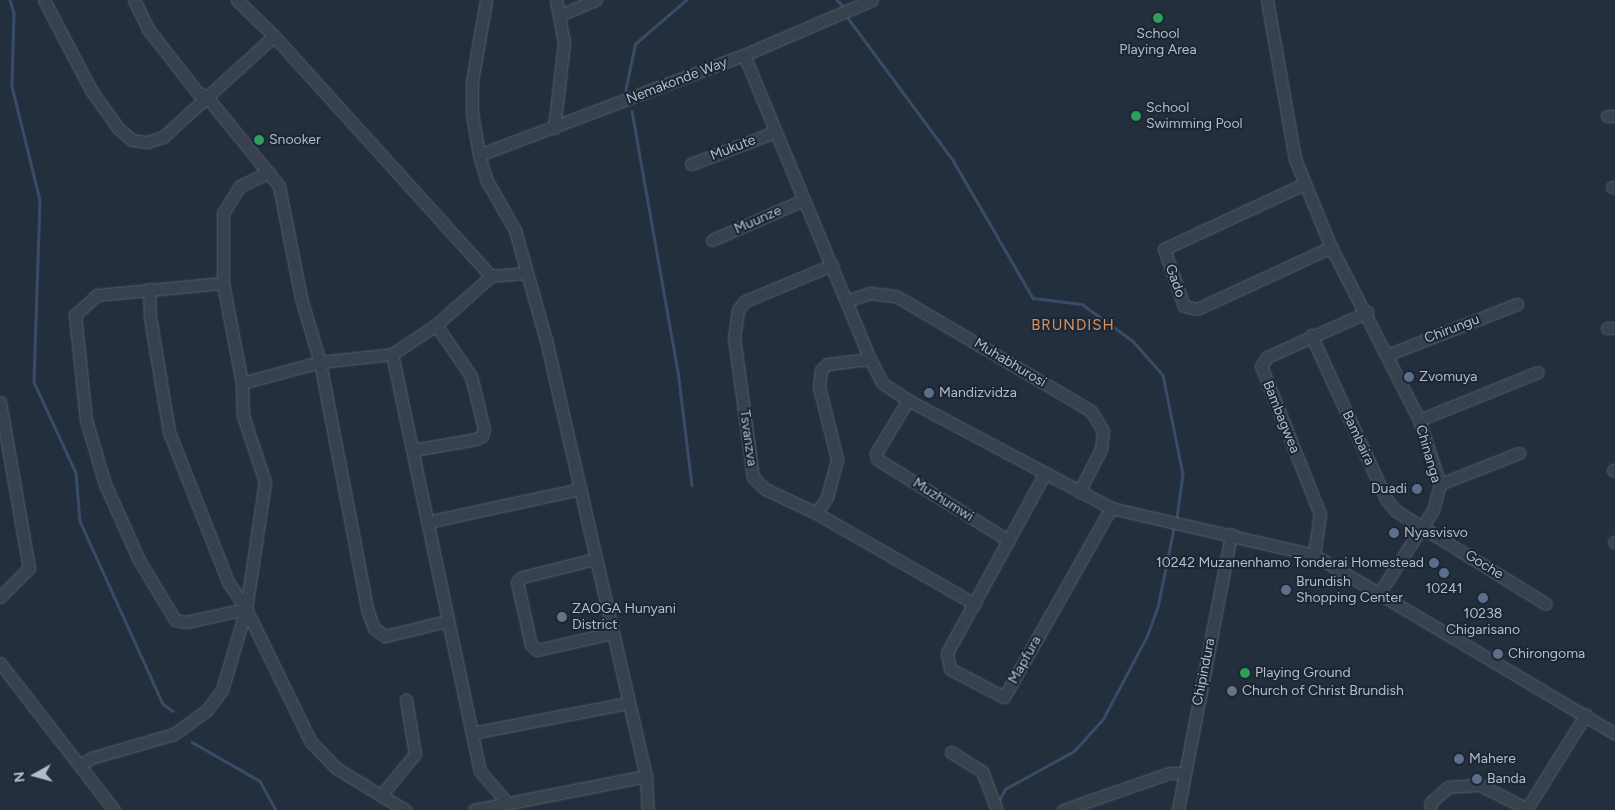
<!DOCTYPE html>
<html>
<head>
<meta charset="utf-8">
<style>
  body { margin:0 }
  #map { position:relative; width:1615px; height:810px; overflow:hidden; background:#242f3e; font-family:Figtree,sans-serif }
  div>[style] { position:absolute }
  .stream>* { height:2.5px; margin:-1.25px; padding:0 1.25px; transform-origin:1.25px; border-radius:1.25px; background:#394c67 }
  .roads { filter:drop-shadow(0 0 1px #565f6c) drop-shadow(0 0 1px #565f6c) }
  .minor>* { height:11px; margin:-5.5px; padding:0 5.5px; transform-origin:5.5px; border-radius:5.5px; background:#38414e }
  .dots>* { width:14px; height:14px; translate:-50% -50%; box-sizing:border-box; border:2px solid #1d2633; border-radius:50% }
  span { translate:-50% -50%; white-space:nowrap; text-align:center; line-height:1.15; -webkit-text-stroke:4px #1d2633; paint-order:stroke }
  .poi-label { font-size:14px; color:#b4bcc9 }
  .left { translate:0 -50%; text-align:left }
  .right { translate:-100% -50%; text-align:right }
  .street-label { font-size:14px; color:#b4bcc9 }
  .neighbourhood-label { font-size:15px; color:#d59563; letter-spacing:1px }
  .north { position:absolute; left:10px; top:750px; width:50px; height:50px; -webkit-text-stroke:4px #1d2633; paint-order:stroke; rotate:263deg; font-size:14px; font-weight:700; line-height:20px; text-align:center; color:#b4bcc9 }
  .north::after { content:''; display:block; margin:auto; width:18px; height:22px; background:#b4bcc9; clip-path:polygon(50% 0,100% 100%,50% 72%,0 100%) }
</style>
</head>
<body>
<div id="map">
  <div class="stream">
    <i style="left:10px;top:0;width:14px;rotate:73deg"></i>
    <i style="left:14px;top:13px;width:73px;rotate:91.6deg"></i>
    <i style="left:12px;top:86px;width:117px;rotate:76.2deg"></i>
    <i style="left:40px;top:200px;width:182px;rotate:91.9deg"></i>
    <i style="left:34px;top:382px;width:100px;rotate:65.2deg"></i>
    <i style="left:76px;top:473px;width:48px;rotate:85.2deg"></i>
    <i style="left:80px;top:521px;width:201px;rotate:65.6deg"></i>
    <i style="left:163px;top:704px;width:12px;rotate:35deg"></i>
    <i style="left:837px;top:0;width:7px;rotate:45deg"></i>
    <i style="left:848px;top:18px;width:177px;rotate:53.5deg"></i>
    <i style="left:953px;top:160px;width:160px;rotate:59.9deg"></i>
    <i style="left:1033px;top:298px;width:49px;rotate:7deg"></i>
    <i style="left:1082px;top:304px;width:63px;rotate:36deg"></i>
    <i style="left:1133px;top:341px;width:45px;rotate:48.6deg"></i>
    <i style="left:1163px;top:375px;width:101px;rotate:78.6deg"></i>
    <i style="left:1183px;top:474px;width:44px;rotate:97.8deg"></i>
    <i style="left:625px;top:92px;width:49px;rotate:-78.2deg"></i>
    <i style="left:635px;top:44px;width:67px;rotate:-40.8deg"></i>
    <i style="left:632px;top:111px;width:264px;rotate:80deg"></i>
    <i style="left:678px;top:371px;width:115px;rotate:83deg"></i>
    <i style="left:192px;top:742px;width:78px;rotate:29.8deg"></i>
    <i style="left:260px;top:781px;width:33px;rotate:61deg"></i>
    <i style="left:999px;top:800px;width:13px;rotate:-61deg"></i>
    <i style="left:1005px;top:789px;width:79px;rotate:-28.8deg"></i>
    <i style="left:1074px;top:751px;width:43px;rotate:-47.8deg"></i>
    <i style="left:1103px;top:719px;width:94px;rotate:-62.1deg"></i>
    <i style="left:1147px;top:636px;width:33px;rotate:-70deg"></i>
    <i style="left:1158px;top:605px;width:76px;rotate:-78.5deg"></i>
  </div>
  <div class="roads">
    <div class="minor">
      <i style="left:44px;top:0;width:102px;rotate:62.4deg"></i>
      <i style="left:91px;top:90px;width:47px;rotate:54.6deg"></i>
      <i style="left:118px;top:128px;width:18px;rotate:41deg"></i>
      <i style="left:132px;top:140px;width:15px;rotate:8deg"></i>
      <i style="left:147px;top:142px;width:17px;rotate:-17deg"></i>
      <i style="left:163px;top:137px;width:150px;rotate:-42.3deg"></i>
      <i style="left:274px;top:36px;width:324px;rotate:47.9deg"></i>
      <i style="left:491px;top:276px;width:35px;rotate:-5deg"></i>
      <i style="left:134px;top:0;width:32px;rotate:64deg"></i>
      <i style="left:148px;top:29px;width:80px;rotate:52.1deg"></i>
      <i style="left:197px;top:92px;width:11px;rotate:27deg"></i>
      <i style="left:207px;top:97px;width:114px;rotate:51deg"></i>
      <i style="left:279px;top:186px;width:114px;rotate:78.9deg"></i>
      <i style="left:301px;top:298px;width:67px;rotate:73.5deg"></i>
      <i style="left:320px;top:362px;width:251px;rotate:79.2deg"></i>
      <i style="left:367px;top:609px;width:20px;rotate:70deg"></i>
      <i style="left:374px;top:628px;width:14px;rotate:36deg"></i>
      <i style="left:385px;top:636px;width:64px;rotate:-13.6deg"></i>
      <i style="left:237px;top:0;width:52px;rotate:44.2deg"></i>
      <i style="left:486px;top:0;width:83px;rotate:99.7deg"></i>
      <i style="left:472px;top:82px;width:31px;rotate:90deg"></i>
      <i style="left:472px;top:113px;width:43px;rotate:80.5deg"></i>
      <i style="left:479px;top:155px;width:27px;rotate:73deg"></i>
      <i style="left:487px;top:181px;width:56px;rotate:60.3deg"></i>
      <i style="left:515px;top:230px;width:114px;rotate:74.3deg"></i>
      <i style="left:546px;top:340px;width:447px;rotate:77.1deg"></i>
      <i style="left:646px;top:776px;width:34px;rotate:87deg"></i>
      <i style="left:1267px;top:0;width:161px;rotate:80deg"></i>
      <i style="left:1295px;top:159px;width:95px;rotate:67.8deg"></i>
      <i style="left:1331px;top:247px;width:194px;rotate:63deg"></i>
      <i style="left:1419px;top:420px;width:67px;rotate:71.8deg"></i>
      <i style="left:1440px;top:484px;width:27px;rotate:105deg"></i>
      <i style="left:1433px;top:510px;width:98px;rotate:122.9deg"></i>
      <i style="left:560px;top:15px;width:39px;rotate:-23deg"></i>
      <i style="left:744px;top:55px;width:329px;rotate:67.5deg"></i>
      <i style="left:870px;top:359px;width:27px;rotate:63deg"></i>
      <i style="left:882px;top:383px;width:31px;rotate:33deg"></i>
      <i style="left:908px;top:400px;width:230px;rotate:28deg"></i>
      <i style="left:1111px;top:508px;width:208px;rotate:13deg"></i>
      <i style="left:1314px;top:555px;width:350px;rotate:30.7deg"></i>
      <i style="left:1607px;top:116px;width:8px"></i>
      <i style="left:554px;top:128px;width:86px;rotate:-83.3deg"></i>
      <i style="left:564px;top:43px;width:44px;rotate:-100.5deg"></i>
      <i style="left:479px;top:155px;width:283px;rotate:-20.7deg"></i>
      <i style="left:744px;top:55px;width:139px;rotate:-23.3deg"></i>
      <i style="left:691px;top:164px;width:90px;rotate:-20.9deg"></i>
      <i style="left:1304px;top:184px;width:154px;rotate:155.1deg"></i>
      <i style="left:1164px;top:249px;width:60px;rotate:70.7deg"></i>
      <i style="left:1184px;top:306px;width:13px;rotate:13deg"></i>
      <i style="left:1197px;top:309px;width:148px;rotate:-24.8deg"></i>
      <i style="left:1612px;top:187px;width:3px"></i>
      <i style="left:712px;top:240px;width:99px;rotate:-23.7deg"></i>
      <i style="left:832px;top:265px;width:94px;rotate:157.5deg"></i>
      <i style="left:745px;top:301px;width:11px;rotate:128deg"></i>
      <i style="left:738px;top:310px;width:27px;rotate:98deg"></i>
      <i style="left:734px;top:337px;width:141px;rotate:82.3deg"></i>
      <i style="left:753px;top:477px;width:17px;rotate:45deg"></i>
      <i style="left:765px;top:489px;width:56px;rotate:25.2deg"></i>
      <i style="left:816px;top:513px;width:183px;rotate:29.8deg"></i>
      <i style="left:223px;top:283px;width:127px;rotate:174.6deg"></i>
      <i style="left:97px;top:295px;width:30px;rotate:138deg"></i>
      <i style="left:75px;top:315px;width:106px;rotate:84deg"></i>
      <i style="left:86px;top:420px;width:67px;rotate:73.5deg"></i>
      <i style="left:105px;top:484px;width:83px;rotate:65.9deg"></i>
      <i style="left:139px;top:560px;width:70px;rotate:59deg"></i>
      <i style="left:175px;top:620px;width:11px;rotate:10deg"></i>
      <i style="left:186px;top:622px;width:61px;rotate:-12.2deg"></i>
      <i style="left:149px;top:289px;width:28px;rotate:88deg"></i>
      <i style="left:150px;top:317px;width:117px;rotate:80.6deg"></i>
      <i style="left:169px;top:432px;width:161px;rotate:68.5deg"></i>
      <i style="left:228px;top:582px;width:32px;rotate:56deg"></i>
      <i style="left:246px;top:609px;width:148px;rotate:64deg"></i>
      <i style="left:311px;top:742px;width:36px;rotate:46deg"></i>
      <i style="left:336px;top:768px;width:81px;rotate:31.3deg"></i>
      <i style="left:846px;top:301px;width:25px;rotate:-18deg"></i>
      <i style="left:870px;top:293px;width:26px;rotate:7deg"></i>
      <i style="left:896px;top:296px;width:226px;rotate:30.5deg"></i>
      <i style="left:1091px;top:411px;width:23px;rotate:59deg"></i>
      <i style="left:1103px;top:431px;width:18px;rotate:96deg"></i>
      <i style="left:1101px;top:449px;width:48px;rotate:117.1deg"></i>
      <i style="left:1607px;top:328px;width:8px"></i>
      <i style="left:1311px;top:335px;width:180px;rotate:65.4deg"></i>
      <i style="left:1386px;top:499px;width:16px;rotate:50deg"></i>
      <i style="left:1396px;top:511px;width:176px;rotate:31.8deg"></i>
      <i style="left:392px;top:354px;width:426px;rotate:78.1deg"></i>
      <i style="left:480px;top:771px;width:43px;rotate:49.7deg"></i>
      <i style="left:1387px;top:355px;width:140px;rotate:-21.4deg"></i>
      <i style="left:242px;top:383px;width:81px;rotate:-15.1deg"></i>
      <i style="left:320px;top:362px;width:72px;rotate:-6.3deg"></i>
      <i style="left:392px;top:354px;width:53px;rotate:-33.4deg"></i>
      <i style="left:436px;top:325px;width:74px;rotate:-41.7deg"></i>
      <i style="left:908px;top:400px;width:62px;rotate:121.1deg"></i>
      <i style="left:876px;top:453px;width:6px;rotate:81deg"></i>
      <i style="left:877px;top:459px;width:155px;rotate:31.8deg"></i>
      <i style="left:0;top:402px;width:169px;rotate:80.1deg"></i>
      <i style="left:29px;top:568px;width:41px;rotate:135deg"></i>
      <i style="left:1419px;top:420px;width:128px;rotate:-22deg"></i>
      <i style="left:413px;top:450px;width:64px;rotate:-9.9deg"></i>
      <i style="left:476px;top:439px;width:7px;rotate:-27deg"></i>
      <i style="left:482px;top:436px;width:7px;rotate:-74deg"></i>
      <i style="left:484px;top:429px;width:55px;rotate:-103.8deg"></i>
      <i style="left:471px;top:376px;width:62px;rotate:-124.5deg"></i>
      <i style="left:1613px;top:470px;width:2px"></i>
      <i style="left:1045px;top:473px;width:205px;rotate:118.6deg"></i>
      <i style="left:947px;top:653px;width:16px;rotate:79deg"></i>
      <i style="left:950px;top:669px;width:61px;rotate:27.4deg"></i>
      <i style="left:1004px;top:697px;width:217px;rotate:-60.5deg"></i>
      <i style="left:1440px;top:484px;width:85px;rotate:-21.4deg"></i>
      <i style="left:816px;top:513px;width:19px;rotate:-55deg"></i>
      <i style="left:827px;top:497px;width:39px;rotate:-75deg"></i>
      <i style="left:837px;top:459px;width:74px;rotate:-104deg"></i>
      <i style="left:819px;top:387px;width:17px;rotate:-83deg"></i>
      <i style="left:821px;top:370px;width:8px;rotate:-45deg"></i>
      <i style="left:827px;top:364px;width:43px;rotate:-6.6deg"></i>
      <i style="left:427px;top:522px;width:157px;rotate:-12.2deg"></i>
      <i style="left:1614px;top:542px;width:1px"></i>
      <i style="left:1314px;top:555px;width:41px;rotate:-81.7deg"></i>
      <i style="left:1320px;top:514px;width:159px;rotate:-111.7deg"></i>
      <i style="left:1261px;top:366px;width:11px;rotate:-56deg"></i>
      <i style="left:1267px;top:357px;width:110px;rotate:-24.2deg"></i>
      <i style="left:595px;top:559px;width:75px;rotate:166.1deg"></i>
      <i style="left:522px;top:577px;width:7px;rotate:135deg"></i>
      <i style="left:517px;top:582px;width:65px;rotate:77.5deg"></i>
      <i style="left:531px;top:645px;width:8px;rotate:40deg"></i>
      <i style="left:537px;top:650px;width:76px;rotate:-12.9deg"></i>
      <i style="left:0;top:663px;width:186px;rotate:52.2deg"></i>
      <i style="left:472px;top:733px;width:159px;rotate:-10.9deg"></i>
      <i style="left:951px;top:752px;width:36px;rotate:32deg"></i>
      <i style="left:982px;top:771px;width:42px;rotate:69deg"></i>
      <i style="left:80px;top:765px;width:13px;rotate:-32deg"></i>
      <i style="left:91px;top:758px;width:86px;rotate:-16.1deg"></i>
      <i style="left:174px;top:734px;width:41px;rotate:-36deg"></i>
      <i style="left:207px;top:710px;width:25px;rotate:-53deg"></i>
      <i style="left:222px;top:690px;width:84px;rotate:-73.5deg"></i>
      <i style="left:246px;top:609px;width:128px;rotate:-81.5deg"></i>
      <i style="left:265px;top:482px;width:70px;rotate:-108.4deg"></i>
      <i style="left:243px;top:416px;width:33px;rotate:-92deg"></i>
      <i style="left:242px;top:383px;width:102px;rotate:-100.8deg"></i>
      <i style="left:223px;top:283px;width:70px;rotate:-90deg"></i>
      <i style="left:223px;top:213px;width:32px;rotate:-58deg"></i>
      <i style="left:240px;top:186px;width:32px;rotate:-26deg"></i>
      <i style="left:382px;top:794px;width:52px;rotate:-50.5deg"></i>
      <i style="left:415px;top:754px;width:55px;rotate:-99.5deg"></i>
      <i style="left:474px;top:810px;width:175px;rotate:-11.2deg"></i>
      <i style="left:1063px;top:810px;width:112px;rotate:-19.2deg"></i>
      <i style="left:1169px;top:773px;width:15px"></i>
      <i style="left:1178px;top:810px;width:281px;rotate:-79.1deg"></i>
      <i style="left:1430px;top:810px;width:8px;rotate:-83deg"></i>
      <i style="left:1431px;top:802px;width:23px;rotate:-41deg"></i>
      <i style="left:1448px;top:787px;width:32px;rotate:-4deg"></i>
      <i style="left:1480px;top:785px;width:51px;rotate:26.6deg"></i>
      <i style="left:1526px;top:810px;width:113px;rotate:-58deg"></i>
    </div>
  </div>
  <div class="dots">
    <i style="left:1158px;top:18px;background:#2e9e5b"></i>
    <i style="left:1136px;top:116px;background:#2e9e5b"></i>
    <i style="left:259px;top:140px;background:#2e9e5b"></i>
    <i style="left:1409px;top:377px;background:#5c6f8a"></i>
    <i style="left:929px;top:393px;background:#5c6f8a"></i>
    <i style="left:1417px;top:489px;background:#5c6f8a"></i>
    <i style="left:1394px;top:533px;background:#5c6f8a"></i>
    <i style="left:1434px;top:563px;background:#5c6f8a"></i>
    <i style="left:1444px;top:573px;background:#5c6f8a"></i>
    <i style="left:1286px;top:590px;background:#5c6f8a"></i>
    <i style="left:1483px;top:598px;background:#5c6f8a"></i>
    <i style="left:562px;top:617px;background:#6b7280"></i>
    <i style="left:1498px;top:654px;background:#5c6f8a"></i>
    <i style="left:1245px;top:673px;background:#2e9e5b"></i>
    <i style="left:1232px;top:691px;background:#6b7280"></i>
    <i style="left:1459px;top:759px;background:#5c6f8a"></i>
    <i style="left:1477px;top:779px;background:#5c6f8a"></i>
  </div>
  <div class="poi-label">
    <span style="left:1158px;top:42px">School<br>Playing Area</span>
    <span class="left" style="left:1146px;top:116px">School<br>Swimming Pool</span>
    <span class="left" style="left:269px;top:140px">Snooker</span>
    <span class="left" style="left:1419px;top:377px">Zvomuya</span>
    <span class="left" style="left:939px;top:393px">Mandizvidza</span>
    <span class="right" style="left:1407px;top:489px">Duadi</span>
    <span class="left" style="left:1404px;top:533px">Nyasvisvo</span>
    <span class="right" style="left:1424px;top:563px">10242 Muzanenhamo Tonderai Homestead</span>
    <span class="left" style="left:1296px;top:590px">Brundish<br>Shopping Center</span>
    <span style="left:1444px;top:589px">10241</span>
    <span class="left" style="left:572px;top:617px">ZAOGA Hunyani<br>District</span>
    <span style="left:1483px;top:622px">10238<br>Chigarisano</span>
    <span class="left" style="left:1508px;top:654px">Chirongoma</span>
    <span class="left" style="left:1255px;top:673px">Playing Ground</span>
    <span class="left" style="left:1242px;top:691px">Church of Christ Brundish</span>
    <span class="left" style="left:1469px;top:759px">Mahere</span>
    <span class="left" style="left:1487px;top:779px">Banda</span>
  </div>
  <div class="street-label">
    <span style="left:677px;top:81px;rotate:-21deg">Nemakonde Way</span>
    <span style="left:733px;top:148px;rotate:-21deg">Mukute</span>
    <span style="left:758px;top:220px;rotate:-24deg">Muunze</span>
    <span style="left:1175px;top:281px;rotate:70deg">Gado</span>
    <span style="left:1452px;top:329px;rotate:-21deg">Chirungu</span>
    <span style="left:1010px;top:363px;rotate:31deg">Muhabhurosi</span>
    <span style="left:1281px;top:417px;rotate:68deg">Bambagwea</span>
    <span style="left:748px;top:438px;rotate:82deg">Tsvanzva</span>
    <span style="left:1358px;top:438px;rotate:65deg">Bambaira</span>
    <span style="left:1428px;top:454px;rotate:74deg">Chinanga</span>
    <span style="left:943px;top:500px;rotate:32deg">Muzhumwi</span>
    <span style="left:1484px;top:565px;rotate:32deg">Goche</span>
    <span style="left:1025px;top:660px;rotate:-61deg">Mapfura</span>
    <span style="left:1204px;top:672px;rotate:-79deg">Chipindura</span>
  </div>
  <div class="neighbourhood-label">
    <span style="left:1073px;top:326px">BRUNDISH</span>
  </div>
  <div class="north">N</div>
</div>
</body>
</html>
